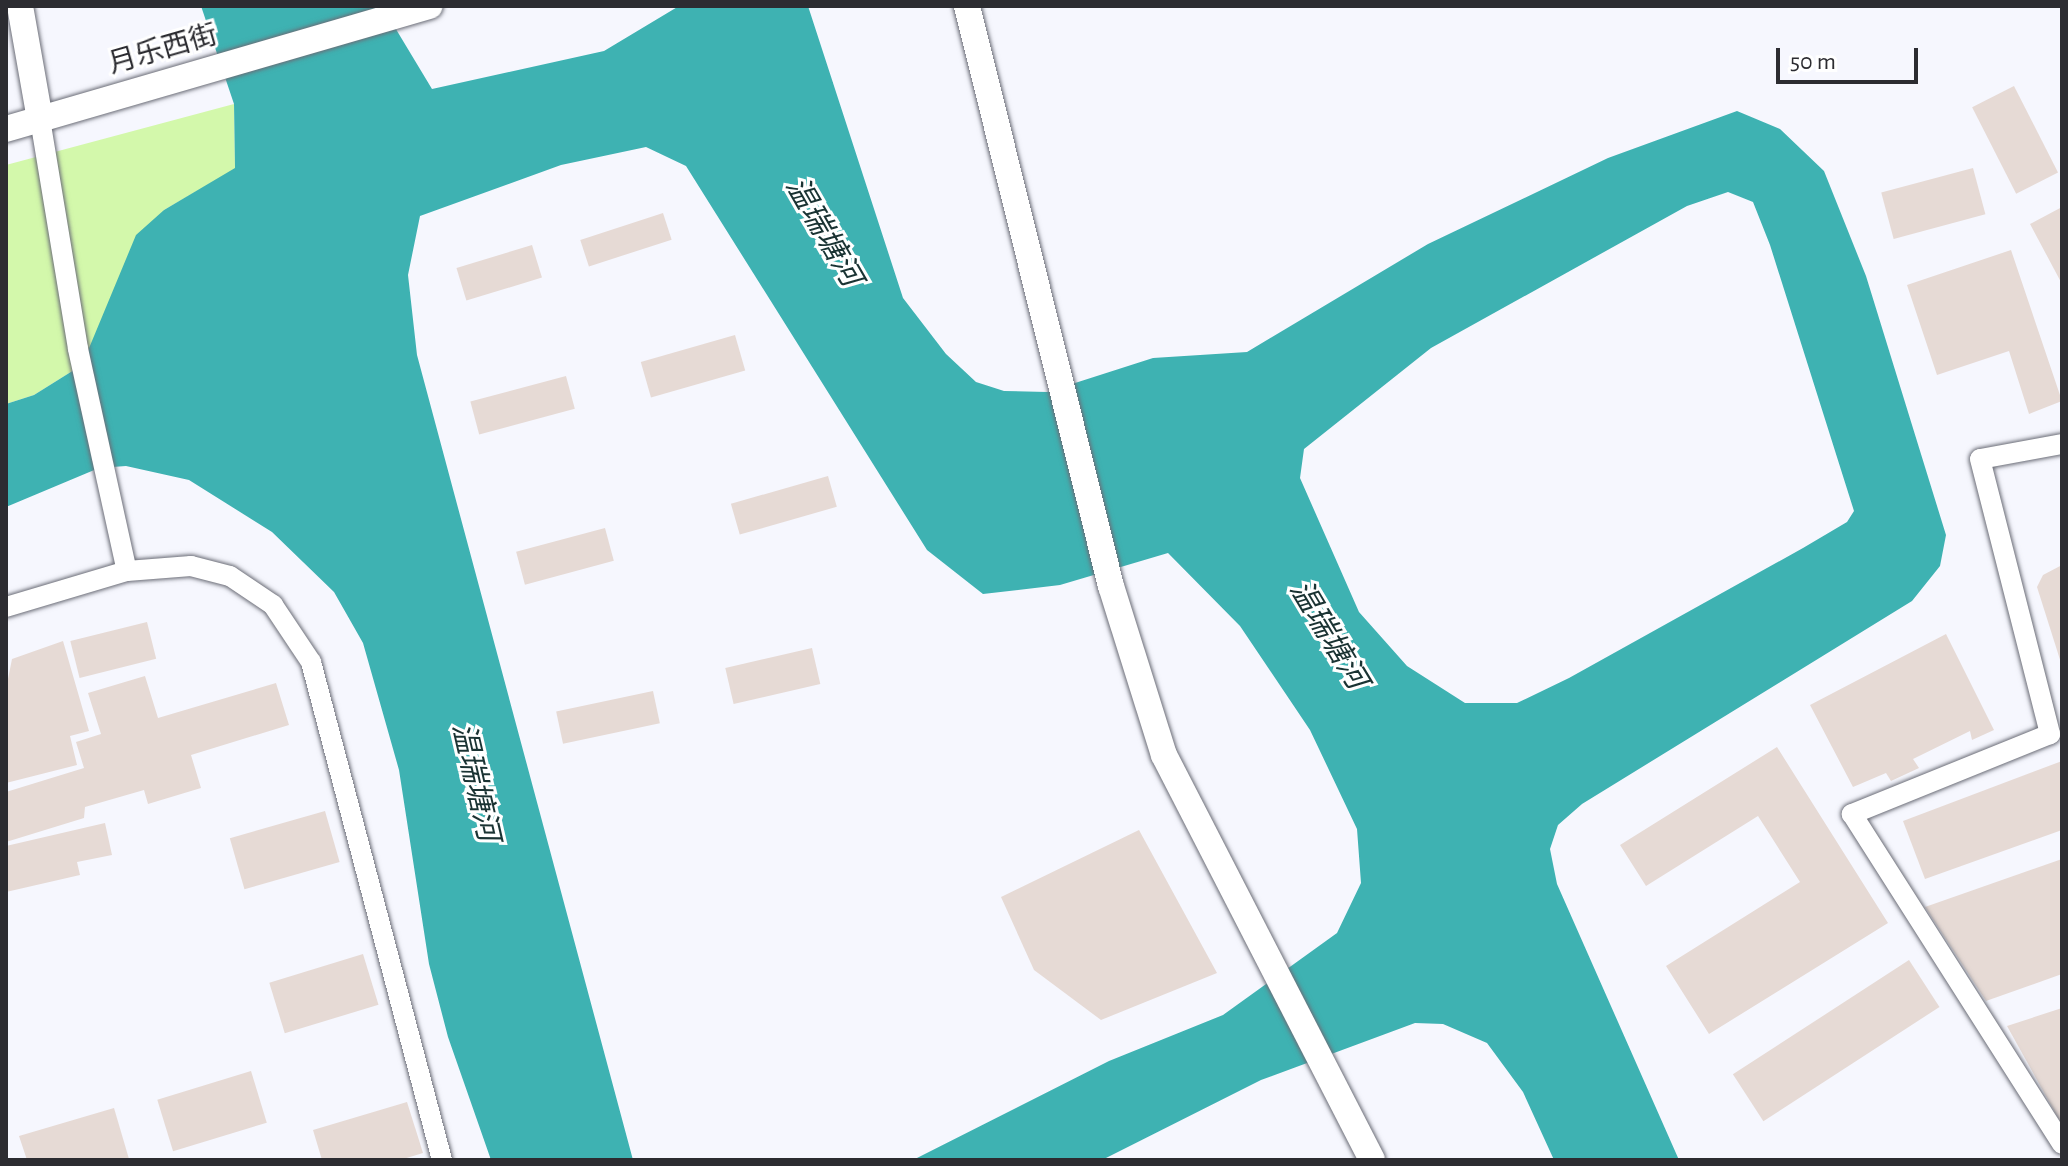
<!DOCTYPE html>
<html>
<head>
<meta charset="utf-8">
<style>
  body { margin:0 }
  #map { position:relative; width:2068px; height:1166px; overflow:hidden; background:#f6f7fe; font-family:"Alegreya Sans","Noto Sans SC",sans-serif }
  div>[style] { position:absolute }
  .green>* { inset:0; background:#d3f8ab }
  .water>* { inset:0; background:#3eb2b2 }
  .building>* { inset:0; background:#e6dad5; transform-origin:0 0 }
  .roads { filter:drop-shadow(0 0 2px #6b6d77) drop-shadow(0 0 2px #6b6d77) }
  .street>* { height:20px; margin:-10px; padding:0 10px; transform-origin:10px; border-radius:10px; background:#fff }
  .secondary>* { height:26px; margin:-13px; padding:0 13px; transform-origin:13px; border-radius:13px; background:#fff }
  span { translate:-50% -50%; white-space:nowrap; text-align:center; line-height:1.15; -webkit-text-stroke:6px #fff; paint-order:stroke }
  .street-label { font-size:28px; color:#2c2c31 }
  .water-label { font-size:30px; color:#1a3333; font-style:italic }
  .frame { position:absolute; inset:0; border:8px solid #2c2c31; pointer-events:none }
  .scale { position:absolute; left:1776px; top:48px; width:142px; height:36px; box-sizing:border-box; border:4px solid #2c2c31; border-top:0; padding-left:10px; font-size:24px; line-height:28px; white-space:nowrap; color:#2c2c31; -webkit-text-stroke:6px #fff; paint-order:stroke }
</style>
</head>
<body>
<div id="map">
  <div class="green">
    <i style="clip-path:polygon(234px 104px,235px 169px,164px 210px,82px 365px,34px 395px,6px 404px,6px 165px)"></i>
  </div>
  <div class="water">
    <i style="clip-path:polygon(evenodd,201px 6px,382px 6px,432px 89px,604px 51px,679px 6px,808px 6px,903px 298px,946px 354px,976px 382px,1004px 391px,1047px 392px,1153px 358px,1247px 352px,1428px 244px,1608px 158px,1737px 111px,1780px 129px,1824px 171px,1866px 276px,1946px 535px,1940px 566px,1912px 601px,1582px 804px,1558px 825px,1550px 849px,1557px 884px,1679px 1160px,1554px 1160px,1523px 1092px,1487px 1043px,1443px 1024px,1415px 1023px,1261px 1080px,1102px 1160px,913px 1160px,1109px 1061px,1223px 1015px,1337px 933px,1361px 883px,1357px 829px,1310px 730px,1240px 626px,1168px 553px,1060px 585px,983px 594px,927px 550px,686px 166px,646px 147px,561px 165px,420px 216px,408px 275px,417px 355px,633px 1160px,491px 1160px,448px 1037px,429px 964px,399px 770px,363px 643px,334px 592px,272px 532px,189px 480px,126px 466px,99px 468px,6px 507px,6px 404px,34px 395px,82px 365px,136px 235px,164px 210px,235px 168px,234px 104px,201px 6px,1728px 192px,1753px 202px,1770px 245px,1854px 511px,1847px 522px,1803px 548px,1569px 678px,1517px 703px,1465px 703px,1407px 666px,1359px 612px,1300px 478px,1304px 449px,1431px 348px,1687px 206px,1728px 192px)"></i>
  </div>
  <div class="building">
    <i style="left:2014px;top:86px;width:97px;height:47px;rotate:63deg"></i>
    <i style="left:1973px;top:168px;width:48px;height:95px;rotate:75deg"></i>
    <i style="clip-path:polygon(2062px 207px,2062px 284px,2030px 224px)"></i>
    <i style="left:663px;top:213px;width:28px;height:87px;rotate:72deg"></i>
    <i style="left:532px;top:245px;width:34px;height:79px;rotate:73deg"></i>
    <i style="clip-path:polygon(2011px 250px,2062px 401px,2029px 414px,2009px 351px,1937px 375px,1907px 285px)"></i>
    <i style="left:735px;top:335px;width:37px;height:98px;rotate:74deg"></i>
    <i style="left:566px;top:376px;width:34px;height:99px;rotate:75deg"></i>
    <i style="left:828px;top:476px;width:32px;height:101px;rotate:74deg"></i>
    <i style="left:605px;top:528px;width:34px;height:92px;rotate:75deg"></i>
    <i style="clip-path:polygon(2062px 565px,2062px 666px,2037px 587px,2043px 575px)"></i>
    <i style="left:147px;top:622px;width:38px;height:79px;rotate:76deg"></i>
    <i style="clip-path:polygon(1946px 634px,1994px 730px,1972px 740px,1970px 731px,1913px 759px,1919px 768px,1891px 781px,1886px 773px,1853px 787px,1810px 705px)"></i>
    <i style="clip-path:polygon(63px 641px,89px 731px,70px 736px,77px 765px,6px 783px,6px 689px,12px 659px)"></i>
    <i style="left:812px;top:648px;width:37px;height:89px;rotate:77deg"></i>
    <i style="clip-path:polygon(145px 676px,158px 718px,276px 683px,289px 725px,191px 755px,201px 788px,148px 804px,144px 790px,85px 807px,84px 818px,6px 842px,6px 792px,84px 768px,76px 742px,101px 734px,88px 693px)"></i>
    <i style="left:653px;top:691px;width:33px;height:99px;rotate:78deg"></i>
    <i style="clip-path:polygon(1777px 747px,1888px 923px,1709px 1034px,1666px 966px,1800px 882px,1758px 816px,1646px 886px,1620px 845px)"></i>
    <i style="clip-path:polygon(2062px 761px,2062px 830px,1925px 879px,1903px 821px)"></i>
    <i style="left:325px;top:811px;width:53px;height:99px;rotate:74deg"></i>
    <i style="clip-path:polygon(105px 823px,112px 855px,77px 862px,80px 875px,6px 892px,6px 846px)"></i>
    <i style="clip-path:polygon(1139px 830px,1217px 973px,1101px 1020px,1034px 970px,1001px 897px)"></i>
    <i style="clip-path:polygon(2062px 859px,2062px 974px,1986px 1001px,1925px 907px)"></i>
    <i style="left:363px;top:954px;width:53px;height:98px;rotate:73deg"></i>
    <i style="left:1909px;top:960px;width:56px;height:210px;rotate:57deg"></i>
    <i style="clip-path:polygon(2062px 1008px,2062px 1125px,2007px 1026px)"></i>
    <i style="left:251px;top:1071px;width:54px;height:98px;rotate:73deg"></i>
    <i style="clip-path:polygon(407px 1102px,423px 1153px,400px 1160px,322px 1160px,313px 1130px)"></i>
    <i style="clip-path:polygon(114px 1108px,129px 1159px,27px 1160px,19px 1136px)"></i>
  </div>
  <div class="roads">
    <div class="street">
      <i style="left:40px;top:119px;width:233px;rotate:80.6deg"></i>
      <i style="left:78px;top:349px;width:227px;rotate:77.6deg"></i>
      <i style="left:2062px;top:444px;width:83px;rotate:169.6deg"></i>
      <i style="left:1980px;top:459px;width:284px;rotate:75.7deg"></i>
      <i style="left:2050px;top:734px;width:214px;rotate:158deg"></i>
      <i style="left:1852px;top:814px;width:391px;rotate:57.5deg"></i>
      <i style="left:6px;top:607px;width:126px;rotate:-16.6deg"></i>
      <i style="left:127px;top:571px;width:64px;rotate:-4.5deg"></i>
      <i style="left:191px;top:566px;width:40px;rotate:14.4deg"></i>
      <i style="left:230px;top:576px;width:52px;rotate:34deg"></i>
      <i style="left:273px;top:605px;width:69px;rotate:56.3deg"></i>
      <i style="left:311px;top:662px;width:515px;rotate:75.26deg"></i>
    </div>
    <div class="secondary">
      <i style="left:20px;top:6px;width:115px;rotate:80deg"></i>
      <i style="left:967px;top:6px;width:598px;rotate:76.06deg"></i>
      <i style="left:1111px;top:586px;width:177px;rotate:72.6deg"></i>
      <i style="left:1164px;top:755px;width:455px;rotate:62.8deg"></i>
      <i style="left:6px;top:129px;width:441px;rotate:-16.2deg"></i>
    </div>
  </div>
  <div class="street-label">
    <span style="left:163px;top:50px;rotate:-16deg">月乐西街</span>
  </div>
  <div class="water-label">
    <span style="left:823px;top:232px;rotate:60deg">温瑞塘河</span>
    <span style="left:1328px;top:635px;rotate:59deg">温瑞塘河</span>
    <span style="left:475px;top:782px;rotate:77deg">温瑞塘河</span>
  </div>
  <div class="frame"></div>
  <div class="scale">50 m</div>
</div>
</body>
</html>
